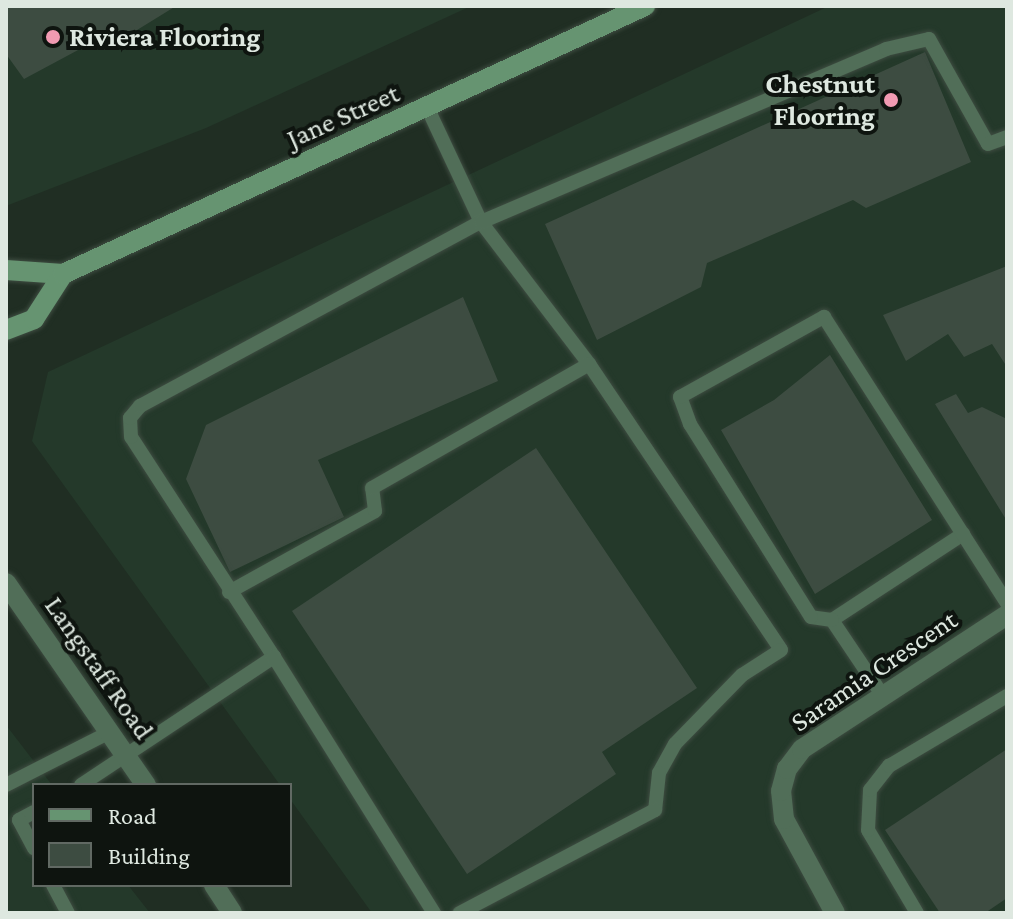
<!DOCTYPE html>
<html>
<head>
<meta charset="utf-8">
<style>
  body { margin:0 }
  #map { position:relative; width:1013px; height:919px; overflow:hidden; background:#202e23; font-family:"Crimson Pro",serif }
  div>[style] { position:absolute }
  .built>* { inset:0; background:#24392a }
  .building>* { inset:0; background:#3d4c41 }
  .roads { filter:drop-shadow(0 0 2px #3e4c41) drop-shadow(0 0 2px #3e4c41) }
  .service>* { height:14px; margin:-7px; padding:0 7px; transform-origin:7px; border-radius:7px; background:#516e58 }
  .minor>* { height:20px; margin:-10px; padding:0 10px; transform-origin:10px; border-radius:10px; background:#516e58 }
  .tertiary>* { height:20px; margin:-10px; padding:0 10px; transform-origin:10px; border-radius:10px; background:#516e58 }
  .secondary>* { height:20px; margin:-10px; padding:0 10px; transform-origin:10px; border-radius:10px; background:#669471 }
  .dots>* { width:22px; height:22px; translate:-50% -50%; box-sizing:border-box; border:4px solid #0e140f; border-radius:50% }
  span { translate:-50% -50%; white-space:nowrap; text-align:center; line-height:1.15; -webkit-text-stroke:8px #0e140f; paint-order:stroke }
  .poi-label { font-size:28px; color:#dee8e0; font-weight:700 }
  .left { translate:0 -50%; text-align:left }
  .right { translate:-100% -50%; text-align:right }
  .street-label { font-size:28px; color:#dee8e0 }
  .frame { position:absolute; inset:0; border:8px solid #dee8e0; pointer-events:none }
  .legend { position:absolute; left:32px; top:783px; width:260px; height:104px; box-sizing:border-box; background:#0e140f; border:2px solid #616963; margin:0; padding:10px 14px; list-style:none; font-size:24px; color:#dee8e0 }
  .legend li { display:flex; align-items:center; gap:16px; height:40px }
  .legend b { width:40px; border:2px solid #616963 }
</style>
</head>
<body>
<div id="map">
  <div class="built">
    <i style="clip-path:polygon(6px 6px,471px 6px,206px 128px,6px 206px)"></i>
    <i style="clip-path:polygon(829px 6px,1007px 6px,1007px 913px,372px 913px,290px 799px,290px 785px,280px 785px,32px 441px,48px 372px)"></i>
    <i style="clip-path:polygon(6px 725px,52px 785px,34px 785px,34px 885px,128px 885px,150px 913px,6px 913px)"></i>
  </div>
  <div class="building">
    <i style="clip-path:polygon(6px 6px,176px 6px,116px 43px,108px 34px,24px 79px,6px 54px)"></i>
    <i style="clip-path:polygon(925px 52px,971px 162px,866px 208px,853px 200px,707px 263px,701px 287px,597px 340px,545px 224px)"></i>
    <i style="clip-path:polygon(1007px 266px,1007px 367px,992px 344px,964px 357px,948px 334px,906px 361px,883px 315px)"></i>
    <i style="clip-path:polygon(463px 297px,498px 381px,318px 460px,344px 517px,230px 572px,186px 479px,206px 425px)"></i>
    <i style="clip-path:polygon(830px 355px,932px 520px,815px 594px,721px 430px,774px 400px)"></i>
    <i style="clip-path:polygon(956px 394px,968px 413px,982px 407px,1007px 419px,1007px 521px,935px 404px)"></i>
    <i style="clip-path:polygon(536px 448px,697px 688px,602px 752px,616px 774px,467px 874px,292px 611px)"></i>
    <i style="clip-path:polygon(1007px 749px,1007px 898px,985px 913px,940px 913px,885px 830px)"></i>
  </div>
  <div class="roads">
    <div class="service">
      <i style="left:428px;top:109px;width:125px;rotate:64.9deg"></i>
      <i style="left:481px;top:222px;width:178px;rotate:52.7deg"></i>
      <i style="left:589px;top:364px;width:344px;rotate:56.1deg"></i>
      <i style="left:781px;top:650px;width:46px;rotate:147.3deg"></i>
      <i style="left:742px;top:675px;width:96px;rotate:134.2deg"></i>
      <i style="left:675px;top:744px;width:33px;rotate:119deg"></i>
      <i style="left:659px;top:773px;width:37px;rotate:96deg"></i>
      <i style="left:655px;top:810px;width:221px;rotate:152.2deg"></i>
      <i style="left:229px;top:592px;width:167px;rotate:-29deg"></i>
      <i style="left:375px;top:511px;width:23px;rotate:-97deg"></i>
      <i style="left:372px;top:488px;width:250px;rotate:-29.7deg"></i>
      <i style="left:832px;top:620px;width:157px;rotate:-33.3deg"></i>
      <i style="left:274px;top:657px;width:262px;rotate:-123deg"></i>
      <i style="left:131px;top:437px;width:19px;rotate:-93deg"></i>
      <i style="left:130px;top:418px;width:16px;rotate:-50deg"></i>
      <i style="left:140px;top:406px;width:387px;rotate:-28.4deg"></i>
      <i style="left:481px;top:222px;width:440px;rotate:-23.1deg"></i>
      <i style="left:886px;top:49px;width:44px;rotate:-13.1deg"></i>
      <i style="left:929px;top:39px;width:120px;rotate:60.7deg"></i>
      <i style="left:988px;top:144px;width:20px;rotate:-20deg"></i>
      <i style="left:883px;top:696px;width:92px;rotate:-123.9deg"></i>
      <i style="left:832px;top:620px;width:21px;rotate:-172deg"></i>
      <i style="left:811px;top:617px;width:228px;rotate:-122.1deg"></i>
      <i style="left:690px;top:424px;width:29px;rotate:-110deg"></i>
      <i style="left:680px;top:397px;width:165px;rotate:-29.1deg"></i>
      <i style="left:824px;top:317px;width:340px;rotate:57.4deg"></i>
      <i style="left:6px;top:785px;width:117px;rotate:-27deg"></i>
      <i style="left:81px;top:785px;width:232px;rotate:-33.6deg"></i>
      <i style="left:274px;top:657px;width:302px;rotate:58deg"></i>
      <i style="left:34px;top:812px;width:17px;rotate:152deg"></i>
      <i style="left:19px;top:820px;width:32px;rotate:62deg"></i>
      <i style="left:53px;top:885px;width:32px;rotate:62deg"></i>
      <i style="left:917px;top:913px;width:96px;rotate:-120.6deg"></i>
      <i style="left:868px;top:830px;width:40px;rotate:-87.1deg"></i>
      <i style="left:870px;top:790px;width:31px;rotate:-52deg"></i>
      <i style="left:889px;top:766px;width:137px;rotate:-30.7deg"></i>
    </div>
    <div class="minor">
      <i style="left:835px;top:913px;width:107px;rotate:-118.5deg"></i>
      <i style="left:784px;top:819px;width:28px;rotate:-96deg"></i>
      <i style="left:781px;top:791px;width:23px;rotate:-75deg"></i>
      <i style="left:787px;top:769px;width:25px;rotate:-53deg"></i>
      <i style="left:802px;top:749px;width:245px;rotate:-33.2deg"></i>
    </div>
    <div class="tertiary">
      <i style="left:6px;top:583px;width:246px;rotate:55.3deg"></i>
      <i style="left:214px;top:885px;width:33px;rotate:57deg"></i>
    </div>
    <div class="secondary">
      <i style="left:6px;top:270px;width:57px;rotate:4deg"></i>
      <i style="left:6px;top:330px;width:30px;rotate:-21deg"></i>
      <i style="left:34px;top:319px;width:54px;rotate:-57.2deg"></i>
      <i style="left:63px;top:274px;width:641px;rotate:-24.73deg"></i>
    </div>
  </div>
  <div class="dots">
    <i style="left:53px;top:37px;background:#f19ab2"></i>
    <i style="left:891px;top:100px;background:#f19ab2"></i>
  </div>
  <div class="poi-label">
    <span class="left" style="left:69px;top:37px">Riviera Flooring</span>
    <span class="right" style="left:875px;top:100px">Chestnut<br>Flooring</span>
  </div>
  <div class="street-label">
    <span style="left:343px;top:116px;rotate:-24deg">Jane Street</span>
    <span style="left:99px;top:668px;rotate:55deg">Langstaff Road</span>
    <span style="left:874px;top:671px;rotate:-34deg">Saramia Crescent</span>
  </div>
  <div class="frame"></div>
  <ul class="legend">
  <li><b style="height:10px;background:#669471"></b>Road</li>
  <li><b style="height:22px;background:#3d4c41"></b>Building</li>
  </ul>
</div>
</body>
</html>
